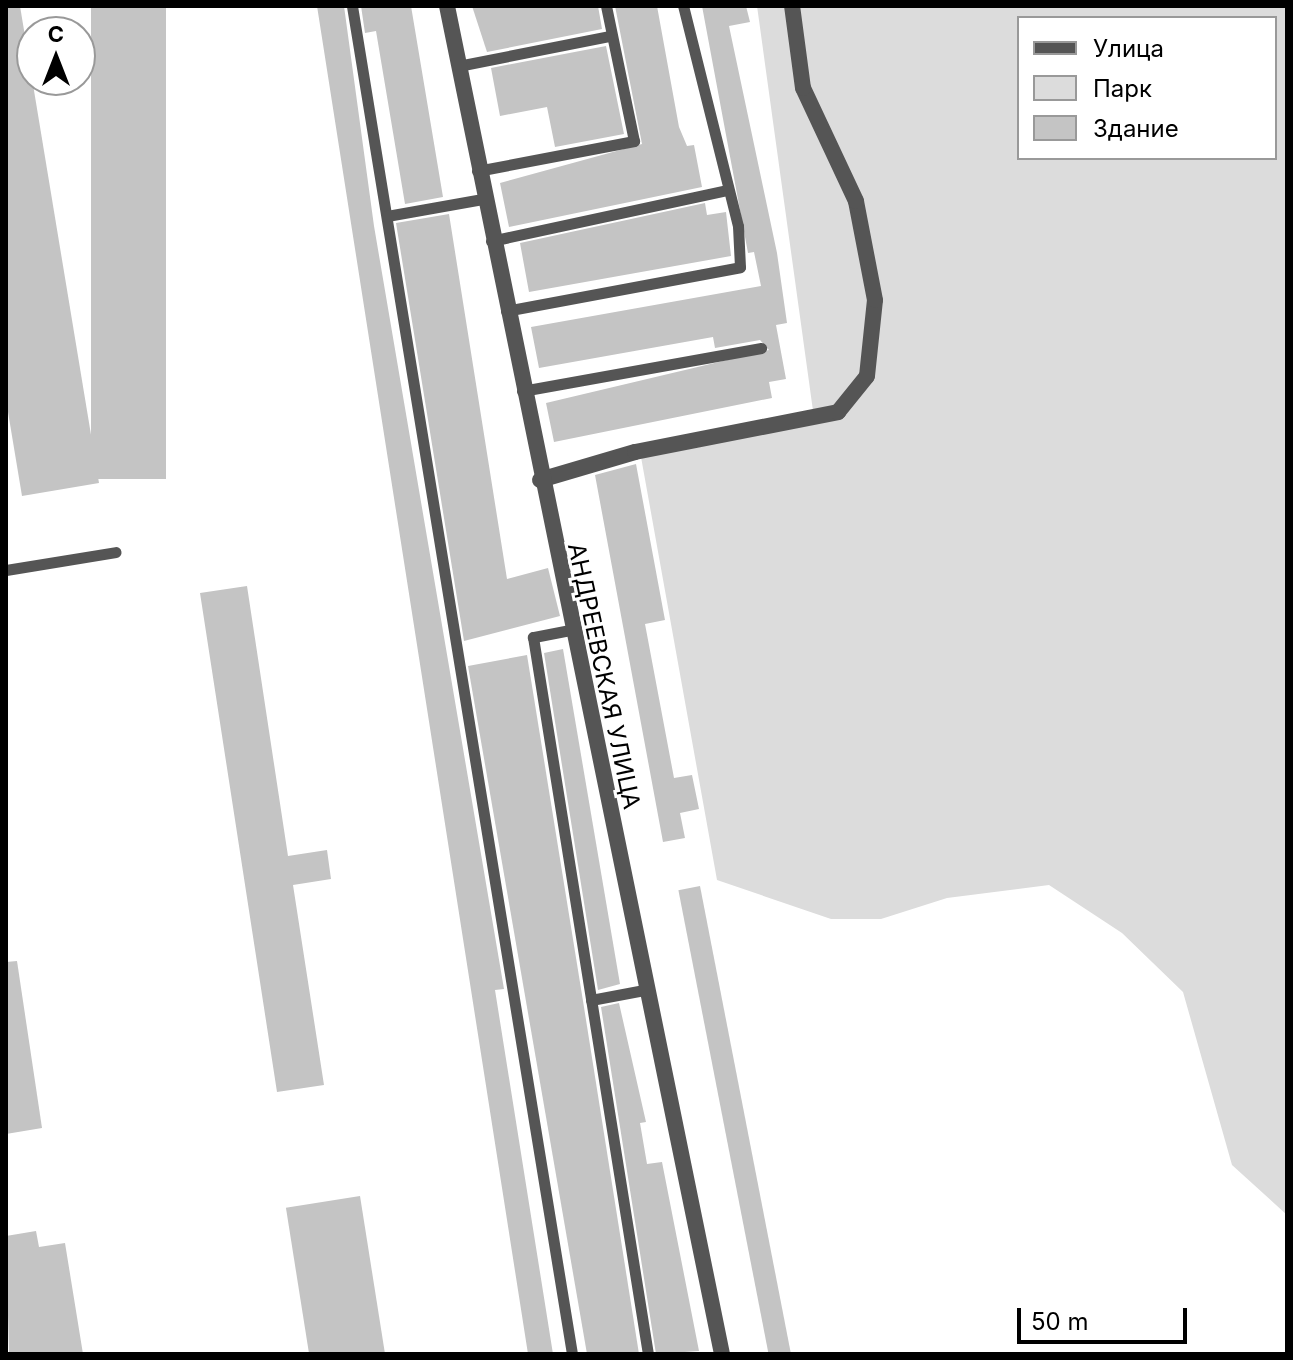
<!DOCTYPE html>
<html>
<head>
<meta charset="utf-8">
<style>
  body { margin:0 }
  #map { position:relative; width:1293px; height:1360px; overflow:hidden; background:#fff; font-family:Inter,sans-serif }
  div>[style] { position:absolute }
  .green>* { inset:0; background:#dcdcdc }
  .building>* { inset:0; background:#c4c4c4; transform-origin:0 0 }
  .service>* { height:11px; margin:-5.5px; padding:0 5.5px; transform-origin:5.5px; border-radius:5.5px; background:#555 }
  .minor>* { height:16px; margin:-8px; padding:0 8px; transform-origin:8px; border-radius:8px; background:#555 }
  .tertiary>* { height:16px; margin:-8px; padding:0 8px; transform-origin:8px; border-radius:8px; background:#555 }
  span { translate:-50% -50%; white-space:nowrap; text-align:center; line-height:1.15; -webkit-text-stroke:6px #fff; paint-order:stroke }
  .street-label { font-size:24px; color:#000 }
  .frame { position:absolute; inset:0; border:8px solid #000; pointer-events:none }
  .legend { position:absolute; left:1017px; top:16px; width:260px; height:144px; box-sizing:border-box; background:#fff; border:2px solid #999; margin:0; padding:10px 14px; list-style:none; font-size:24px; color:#000 }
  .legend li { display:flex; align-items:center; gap:16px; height:40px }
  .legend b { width:40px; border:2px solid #999 }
  .north { position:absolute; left:16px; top:16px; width:80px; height:80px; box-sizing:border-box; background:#fff; border:2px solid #999; border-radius:50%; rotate:0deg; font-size:22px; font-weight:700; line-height:32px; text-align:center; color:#000 }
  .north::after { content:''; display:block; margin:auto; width:28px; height:36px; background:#000; clip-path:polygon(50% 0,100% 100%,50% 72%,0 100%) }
  .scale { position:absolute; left:1017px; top:1308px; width:170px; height:36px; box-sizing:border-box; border:4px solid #000; border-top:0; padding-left:10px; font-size:24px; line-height:28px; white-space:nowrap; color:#000; -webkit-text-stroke:6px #fff; paint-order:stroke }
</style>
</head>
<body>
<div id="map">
  <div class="green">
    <i style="clip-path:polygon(evenodd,757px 6px,1287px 6px,1287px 1215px,1232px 1165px,1183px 992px,1122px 933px,1049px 885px,947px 898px,881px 919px,831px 919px,717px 880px,641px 457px,814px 418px,757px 6px,1019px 18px,1275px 18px,1275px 158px,1019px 158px,1019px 18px)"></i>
  </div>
  <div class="building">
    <i style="clip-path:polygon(6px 6px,20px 6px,99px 483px,22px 496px,6px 400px)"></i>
    <i style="left:91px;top:6px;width:75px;height:473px"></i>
    <i style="clip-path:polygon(317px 6px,344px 6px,374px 226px,504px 989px,495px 990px,553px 1354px,528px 1354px)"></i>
    <i style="clip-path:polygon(361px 6px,411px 6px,443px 197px,405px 204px,376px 31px,365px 33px)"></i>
    <i style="clip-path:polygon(472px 6px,598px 6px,602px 29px,487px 52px)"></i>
    <i style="clip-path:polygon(615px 6px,657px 6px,679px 127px,687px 146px,694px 145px,702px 187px,509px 227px,500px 183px,642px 144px)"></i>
    <i style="clip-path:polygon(702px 6px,746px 6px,750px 22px,729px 26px,777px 253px,787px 323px,776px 325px,786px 379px,769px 382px,772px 398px,554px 442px,546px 403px,769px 350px,760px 340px,715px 348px,713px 337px,539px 368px,531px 327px,761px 286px,754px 252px,748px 253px)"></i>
    <i style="clip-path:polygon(606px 46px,624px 134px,555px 147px,547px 107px,500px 116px,491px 68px)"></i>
    <i style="clip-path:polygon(705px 203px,707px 215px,726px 212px,731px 256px,529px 292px,520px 243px)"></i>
    <i style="clip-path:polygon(449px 214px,507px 579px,548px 568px,560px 616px,464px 641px,396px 223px)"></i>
    <i style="clip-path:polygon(636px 464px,665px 620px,645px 624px,674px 778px,692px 775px,699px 809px,680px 813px,685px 838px,663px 842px,595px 475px)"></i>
    <i style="clip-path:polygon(247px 586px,288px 856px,327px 850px,331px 879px,293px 885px,324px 1085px,277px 1092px,200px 593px)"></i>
    <i style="clip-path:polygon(563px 649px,620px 984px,598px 990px,544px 653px)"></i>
    <i style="clip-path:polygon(527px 655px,583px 1001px,639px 1354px,587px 1354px,468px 666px)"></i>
    <i style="left:700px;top:886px;width:477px;height:22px;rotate:79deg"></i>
    <i style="clip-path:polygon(17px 961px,42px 1128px,6px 1134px,6px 962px)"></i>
    <i style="clip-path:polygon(619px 1003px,646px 1122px,640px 1123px,647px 1164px,662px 1162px,699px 1351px,656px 1354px,601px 1007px)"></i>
    <i style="left:360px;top:1196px;width:160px;height:75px;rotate:81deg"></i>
    <i style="clip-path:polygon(36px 1231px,39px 1247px,65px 1243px,83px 1354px,9px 1354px,6px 1236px)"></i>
  </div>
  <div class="service">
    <i style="left:352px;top:6px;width:1366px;rotate:80.73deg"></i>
    <i style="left:458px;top:66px;width:155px;rotate:-11.2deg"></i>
    <i style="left:477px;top:171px;width:160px;rotate:-10.8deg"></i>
    <i style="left:634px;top:141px;width:138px;rotate:-101.7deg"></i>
    <i style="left:387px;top:216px;width:97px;rotate:-10.1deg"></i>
    <i style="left:491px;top:241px;width:241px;rotate:-12.2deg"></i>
    <i style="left:506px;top:311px;width:238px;rotate:-10.6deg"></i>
    <i style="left:740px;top:267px;width:41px;rotate:-92.8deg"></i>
    <i style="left:738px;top:226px;width:227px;rotate:-104deg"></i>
    <i style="left:522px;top:391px;width:243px;rotate:-10.2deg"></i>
    <i style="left:6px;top:570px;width:111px;rotate:-9.3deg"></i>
    <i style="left:570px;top:630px;width:38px;rotate:169deg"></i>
    <i style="left:533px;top:637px;width:726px;rotate:80.89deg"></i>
    <i style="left:591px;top:1000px;width:54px;rotate:-10.7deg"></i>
  </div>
  <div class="minor">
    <i style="left:540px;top:480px;width:99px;rotate:-16.4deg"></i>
    <i style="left:635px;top:452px;width:207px;rotate:-11.1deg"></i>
    <i style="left:838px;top:412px;width:46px;rotate:-51.1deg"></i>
    <i style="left:867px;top:376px;width:76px;rotate:-84deg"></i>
    <i style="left:875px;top:300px;width:101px;rotate:-100.9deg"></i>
    <i style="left:856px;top:201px;width:125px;rotate:-115.1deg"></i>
    <i style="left:803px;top:88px;width:83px;rotate:-97.6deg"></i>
  </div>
  <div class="tertiary">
    <i style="left:447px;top:6px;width:1376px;rotate:78.47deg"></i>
  </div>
  <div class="street-label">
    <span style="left:604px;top:676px;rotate:78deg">АНДРЕЕВСКАЯ УЛИЦА</span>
  </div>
  <div class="frame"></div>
  <ul class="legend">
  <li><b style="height:10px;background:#555"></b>Улица</li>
  <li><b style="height:22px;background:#dcdcdc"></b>Парк</li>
  <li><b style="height:22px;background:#c4c4c4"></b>Здание</li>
  </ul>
  <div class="north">С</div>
  <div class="scale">50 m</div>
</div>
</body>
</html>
